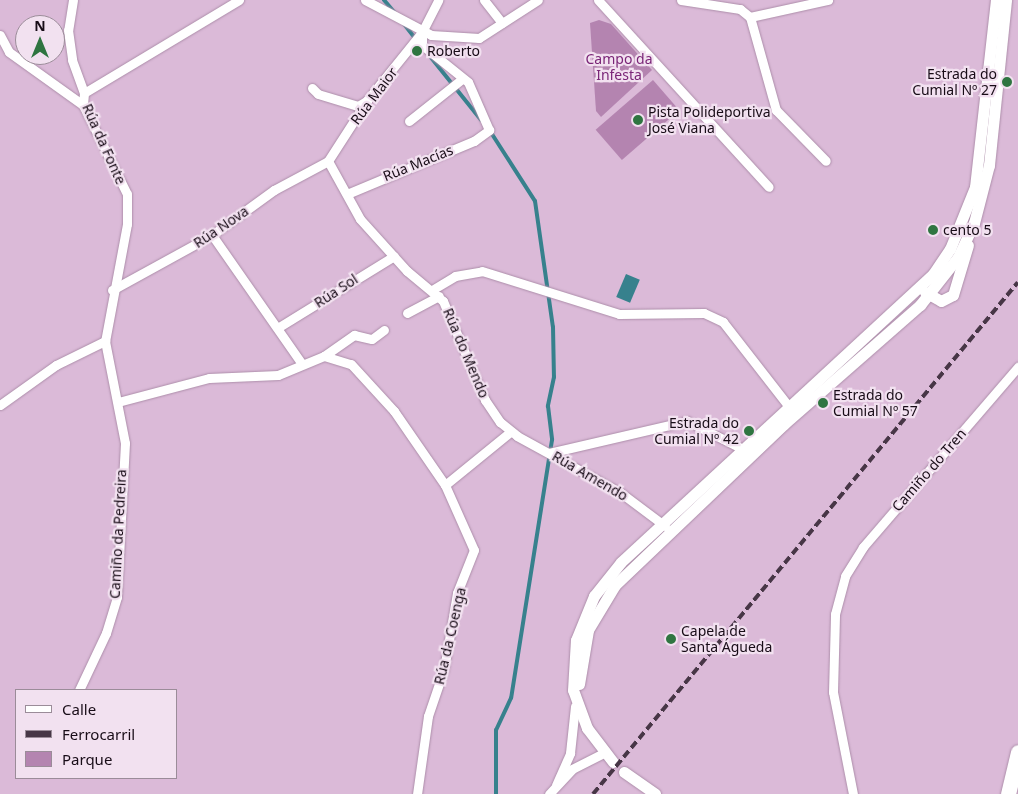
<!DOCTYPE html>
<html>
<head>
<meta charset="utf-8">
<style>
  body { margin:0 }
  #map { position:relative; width:1018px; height:794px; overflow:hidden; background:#dbbad8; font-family:"Noto Sans",sans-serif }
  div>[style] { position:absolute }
  .green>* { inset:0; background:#b484b0; transform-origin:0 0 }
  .water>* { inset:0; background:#37818d; transform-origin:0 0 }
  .stream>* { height:4px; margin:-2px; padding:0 2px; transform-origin:2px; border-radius:2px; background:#37818d }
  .roads { filter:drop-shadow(0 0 1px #ad8eaa) drop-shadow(0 0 1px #ad8eaa) }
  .minor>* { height:9px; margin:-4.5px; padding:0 4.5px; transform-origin:4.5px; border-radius:4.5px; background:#fff }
  .tertiary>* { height:11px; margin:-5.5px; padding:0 5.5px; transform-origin:5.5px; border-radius:5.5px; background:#fff }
  .primary>* { height:15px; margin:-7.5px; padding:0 7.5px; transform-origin:7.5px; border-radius:7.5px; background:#fff }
  .rail>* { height:4px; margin-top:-2px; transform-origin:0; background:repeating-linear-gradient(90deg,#473646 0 8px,transparent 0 12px) }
  .dots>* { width:14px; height:14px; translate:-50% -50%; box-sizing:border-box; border:2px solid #f2e1f0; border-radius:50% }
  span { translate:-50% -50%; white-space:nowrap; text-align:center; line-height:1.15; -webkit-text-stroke:4.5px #f2e1f0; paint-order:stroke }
  .poi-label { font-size:14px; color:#180c17 }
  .left { translate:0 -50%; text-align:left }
  .right { translate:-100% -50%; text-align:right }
  .park-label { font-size:14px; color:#7a2577 }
  .street-label { font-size:14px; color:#180c17 }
  .legend { position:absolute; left:15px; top:689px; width:162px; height:90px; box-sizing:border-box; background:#f2e1f0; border:1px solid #9b8c99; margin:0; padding:6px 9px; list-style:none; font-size:15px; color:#180c17 }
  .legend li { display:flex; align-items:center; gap:10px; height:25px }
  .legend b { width:25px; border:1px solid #9b8c99 }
  .north { position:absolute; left:15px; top:15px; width:50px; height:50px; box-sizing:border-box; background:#f2e1f0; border:1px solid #9b8c99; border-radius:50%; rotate:0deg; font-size:14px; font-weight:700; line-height:20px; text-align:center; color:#180c17 }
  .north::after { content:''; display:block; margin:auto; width:18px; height:22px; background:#2f7541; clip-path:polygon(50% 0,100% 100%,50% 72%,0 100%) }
</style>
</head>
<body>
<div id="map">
  <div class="green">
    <i style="clip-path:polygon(599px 20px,611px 24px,652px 70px,601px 117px,596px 111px,590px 23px)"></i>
    <i style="left:653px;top:80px;width:40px;height:76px;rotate:49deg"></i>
  </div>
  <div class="water">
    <i style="left:626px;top:274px;width:15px;height:25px;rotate:23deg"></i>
  </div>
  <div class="stream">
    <i style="left:384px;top:0;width:17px;rotate:50deg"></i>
    <i style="left:404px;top:24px;width:18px;rotate:52deg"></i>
    <i style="left:429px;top:55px;width:83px;rotate:51.3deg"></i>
    <i style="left:490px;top:131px;width:83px;rotate:57.3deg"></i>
    <i style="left:535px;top:201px;width:127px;rotate:81.9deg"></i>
    <i style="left:553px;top:327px;width:50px;rotate:88.9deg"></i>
    <i style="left:554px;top:377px;width:30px;rotate:102deg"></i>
    <i style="left:548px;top:406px;width:34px;rotate:83deg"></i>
    <i style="left:552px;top:440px;width:261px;rotate:99deg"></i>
    <i style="left:511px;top:698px;width:35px;rotate:115deg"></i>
    <i style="left:496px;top:730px;width:64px;rotate:90deg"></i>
  </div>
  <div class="roads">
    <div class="minor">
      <i style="left:73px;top:0;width:30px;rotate:99deg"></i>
      <i style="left:68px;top:30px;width:30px;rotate:82deg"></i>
      <i style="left:72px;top:60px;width:35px;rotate:70deg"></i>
      <i style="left:84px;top:93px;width:12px;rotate:95deg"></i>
      <i style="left:83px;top:105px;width:99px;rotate:63.7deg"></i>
      <i style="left:127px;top:194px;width:30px;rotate:90deg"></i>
      <i style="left:127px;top:224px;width:119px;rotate:100.6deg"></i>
      <i style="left:105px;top:341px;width:104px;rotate:78.9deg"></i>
      <i style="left:125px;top:443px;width:154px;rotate:93deg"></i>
      <i style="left:117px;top:597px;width:38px;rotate:107deg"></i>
      <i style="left:106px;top:633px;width:63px;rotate:115.3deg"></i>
      <i style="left:365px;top:0;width:75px;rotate:27.9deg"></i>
      <i style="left:431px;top:35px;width:48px;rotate:3.6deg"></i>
      <i style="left:479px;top:38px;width:70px;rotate:-32.8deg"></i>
      <i style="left:484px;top:0;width:29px;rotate:52deg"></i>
      <i style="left:598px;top:0;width:253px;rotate:47.6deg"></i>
      <i style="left:681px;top:0;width:60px;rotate:8.7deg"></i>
      <i style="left:740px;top:9px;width:13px;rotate:39deg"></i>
      <i style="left:750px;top:17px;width:80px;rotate:-12.3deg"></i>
      <i style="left:750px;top:17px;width:97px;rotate:74.4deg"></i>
      <i style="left:776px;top:110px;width:71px;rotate:45.6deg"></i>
      <i style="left:0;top:35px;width:19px;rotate:62deg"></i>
      <i style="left:9px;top:52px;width:91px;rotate:35.6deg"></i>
      <i style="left:312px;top:88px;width:8px;rotate:45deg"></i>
      <i style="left:318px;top:94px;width:42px;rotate:16.7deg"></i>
      <i style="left:358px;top:106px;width:9px;rotate:-32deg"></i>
      <i style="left:84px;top:93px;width:181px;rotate:-31deg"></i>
      <i style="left:409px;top:121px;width:68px;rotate:-38.4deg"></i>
      <i style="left:328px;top:161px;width:66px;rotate:61.1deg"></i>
      <i style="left:360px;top:219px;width:70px;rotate:47.9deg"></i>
      <i style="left:407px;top:271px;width:47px;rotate:39.8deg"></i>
      <i style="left:443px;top:301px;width:108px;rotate:67deg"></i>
      <i style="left:485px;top:400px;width:27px;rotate:56deg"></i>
      <i style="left:500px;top:422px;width:22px;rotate:39deg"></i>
      <i style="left:517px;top:436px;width:119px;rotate:28.7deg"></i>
      <i style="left:621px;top:493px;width:55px;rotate:36.9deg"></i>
      <i style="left:328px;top:161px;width:74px;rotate:-57.2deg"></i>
      <i style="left:368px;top:99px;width:86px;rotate:-51.1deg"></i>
      <i style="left:422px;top:32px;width:36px;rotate:-63deg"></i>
      <i style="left:347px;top:194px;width:138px;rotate:-22.7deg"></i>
      <i style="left:474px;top:141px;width:19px;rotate:-36deg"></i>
      <i style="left:489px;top:130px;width:52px;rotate:-113.6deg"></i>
      <i style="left:468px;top:82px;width:59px;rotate:-141.2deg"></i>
      <i style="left:422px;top:45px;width:13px;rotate:-90deg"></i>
      <i style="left:212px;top:235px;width:157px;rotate:55.1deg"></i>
      <i style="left:112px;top:290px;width:114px;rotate:-28.8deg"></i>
      <i style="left:212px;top:235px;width:77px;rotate:-36deg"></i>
      <i style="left:274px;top:190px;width:61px;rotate:-28.2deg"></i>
      <i style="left:432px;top:290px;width:27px;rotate:-31deg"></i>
      <i style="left:455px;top:276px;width:27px;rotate:-10deg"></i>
      <i style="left:482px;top:271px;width:144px;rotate:17.4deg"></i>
      <i style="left:619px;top:314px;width:85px;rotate:-0.7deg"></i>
      <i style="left:704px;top:313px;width:21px;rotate:25deg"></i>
      <i style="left:723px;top:322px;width:109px;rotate:52.1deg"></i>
      <i style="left:407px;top:313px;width:36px;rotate:-28deg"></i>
      <i style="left:279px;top:327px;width:135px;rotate:-31.7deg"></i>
      <i style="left:324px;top:356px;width:37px;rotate:-35deg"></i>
      <i style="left:354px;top:335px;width:18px;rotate:13deg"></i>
      <i style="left:372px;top:339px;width:15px;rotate:-37deg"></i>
      <i style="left:118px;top:402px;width:94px;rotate:-14.8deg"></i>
      <i style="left:209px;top:378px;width:69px;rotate:-2.5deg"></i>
      <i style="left:278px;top:375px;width:50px;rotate:-22.4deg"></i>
      <i style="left:324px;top:356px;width:28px;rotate:17deg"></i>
      <i style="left:351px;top:364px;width:64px;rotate:47.5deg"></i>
      <i style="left:394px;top:411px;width:90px;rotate:55.4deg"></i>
      <i style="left:445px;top:485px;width:71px;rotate:66deg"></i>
      <i style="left:474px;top:550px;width:46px;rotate:111.6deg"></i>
      <i style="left:457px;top:593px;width:77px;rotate:99.7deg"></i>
      <i style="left:444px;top:669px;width:50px;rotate:108.8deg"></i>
      <i style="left:428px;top:716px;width:79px;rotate:98deg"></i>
      <i style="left:0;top:405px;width:69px;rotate:-35.5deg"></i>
      <i style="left:56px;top:365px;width:55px;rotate:-26.1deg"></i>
      <i style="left:549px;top:453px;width:142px;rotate:-13.1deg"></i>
      <i style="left:687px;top:421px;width:63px;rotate:26.6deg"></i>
      <i style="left:445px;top:485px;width:84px;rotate:-39.2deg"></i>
      <i style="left:556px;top:785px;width:35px;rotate:-66deg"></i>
      <i style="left:570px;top:753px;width:47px;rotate:-83.9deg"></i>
      <i style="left:549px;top:794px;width:34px;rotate:-47deg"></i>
      <i style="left:572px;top:769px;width:36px;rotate:-27deg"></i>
      <i style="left:853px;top:794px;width:104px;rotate:-101.1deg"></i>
      <i style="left:833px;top:692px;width:78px;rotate:-88.5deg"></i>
      <i style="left:835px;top:614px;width:39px;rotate:-75deg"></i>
      <i style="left:845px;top:576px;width:34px;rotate:-58deg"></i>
      <i style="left:863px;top:547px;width:238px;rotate:-49.3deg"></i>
    </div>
    <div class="tertiary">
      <i style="left:925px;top:292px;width:18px;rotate:29deg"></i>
      <i style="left:941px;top:301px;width:13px;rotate:-27deg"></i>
      <i style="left:953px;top:295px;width:52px;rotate:-73.3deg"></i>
      <i style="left:579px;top:684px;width:55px;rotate:-80.5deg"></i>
      <i style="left:588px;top:630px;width:52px;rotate:-59deg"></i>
      <i style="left:615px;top:585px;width:233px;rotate:-43.6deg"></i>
      <i style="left:784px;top:424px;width:181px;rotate:-41.2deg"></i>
      <i style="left:920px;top:305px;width:61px;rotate:-51.6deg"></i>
      <i style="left:958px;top:257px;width:38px;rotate:-65deg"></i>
      <i style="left:974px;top:223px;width:60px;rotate:-75.5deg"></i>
      <i style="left:989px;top:165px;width:166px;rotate:-84.1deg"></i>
      <i style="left:613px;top:762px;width:43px;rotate:-127.4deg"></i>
      <i style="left:587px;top:728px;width:40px;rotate:-110.2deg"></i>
      <i style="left:573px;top:690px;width:50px;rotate:-86.6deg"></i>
      <i style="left:576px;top:640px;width:48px;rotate:-67.8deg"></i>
      <i style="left:594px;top:596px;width:43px;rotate:-51.5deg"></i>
      <i style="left:621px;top:562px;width:425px;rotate:-42.7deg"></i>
      <i style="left:933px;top:274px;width:30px;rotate:-56deg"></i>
      <i style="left:950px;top:249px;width:67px;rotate:-68deg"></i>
      <i style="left:975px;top:187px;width:188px;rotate:-83.6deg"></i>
      <i style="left:624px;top:772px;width:38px;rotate:35deg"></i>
    </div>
    <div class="primary">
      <i style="left:1008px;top:794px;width:43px;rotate:-76.6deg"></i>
    </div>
  </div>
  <div class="rail">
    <i style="left:593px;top:794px;width:665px;rotate:-50.3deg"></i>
  </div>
  <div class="dots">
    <i style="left:417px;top:51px;background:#2f7541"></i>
    <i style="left:1007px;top:82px;background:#2f7541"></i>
    <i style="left:638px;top:120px;background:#2f7541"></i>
    <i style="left:933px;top:230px;background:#2f7541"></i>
    <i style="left:823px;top:403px;background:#2f7541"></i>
    <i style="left:749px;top:431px;background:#2f7541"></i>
    <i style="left:671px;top:639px;background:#2f7541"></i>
  </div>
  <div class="poi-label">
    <span class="left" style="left:427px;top:51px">Roberto</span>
    <span class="right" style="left:997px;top:82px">Estrada do<br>Cumial Nº 27</span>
    <span class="left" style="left:648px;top:120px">Pista Polideportiva<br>José Viana</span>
    <span class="left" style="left:943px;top:230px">cento 5</span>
    <span class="left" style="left:833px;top:403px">Estrada do<br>Cumial Nº 57</span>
    <span class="right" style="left:739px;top:431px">Estrada do<br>Cumial Nº 42</span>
    <span class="left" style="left:681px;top:639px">Capela de<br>Santa Águeda</span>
  </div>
  <div class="park-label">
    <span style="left:619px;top:67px">Campo da<br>Infesta</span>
  </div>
  <div class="street-label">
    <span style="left:374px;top:96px;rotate:-53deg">Rúa Maior</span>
    <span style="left:104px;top:144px;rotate:66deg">Rúa da Fonte</span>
    <span style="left:418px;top:163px;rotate:-22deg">Rúa Macías</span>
    <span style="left:221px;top:227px;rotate:-34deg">Rúa Nova</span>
    <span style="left:336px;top:291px;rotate:-33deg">Rúa Sol</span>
    <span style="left:466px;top:353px;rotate:67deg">Rúa do Mendo</span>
    <span style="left:929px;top:470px;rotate:-49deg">Camiño do Tren</span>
    <span style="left:590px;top:476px;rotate:30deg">Rúa Amendo</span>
    <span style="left:118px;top:534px;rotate:-87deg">Camiño da Pedreira</span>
    <span style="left:450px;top:636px;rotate:-77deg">Rúa da Coenga</span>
  </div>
  <ul class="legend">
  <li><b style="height:6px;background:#fff"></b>Calle</li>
  <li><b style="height:6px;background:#473646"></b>Ferrocarril</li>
  <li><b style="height:14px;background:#b484b0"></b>Parque</li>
  </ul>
  <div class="north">N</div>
</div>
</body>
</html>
